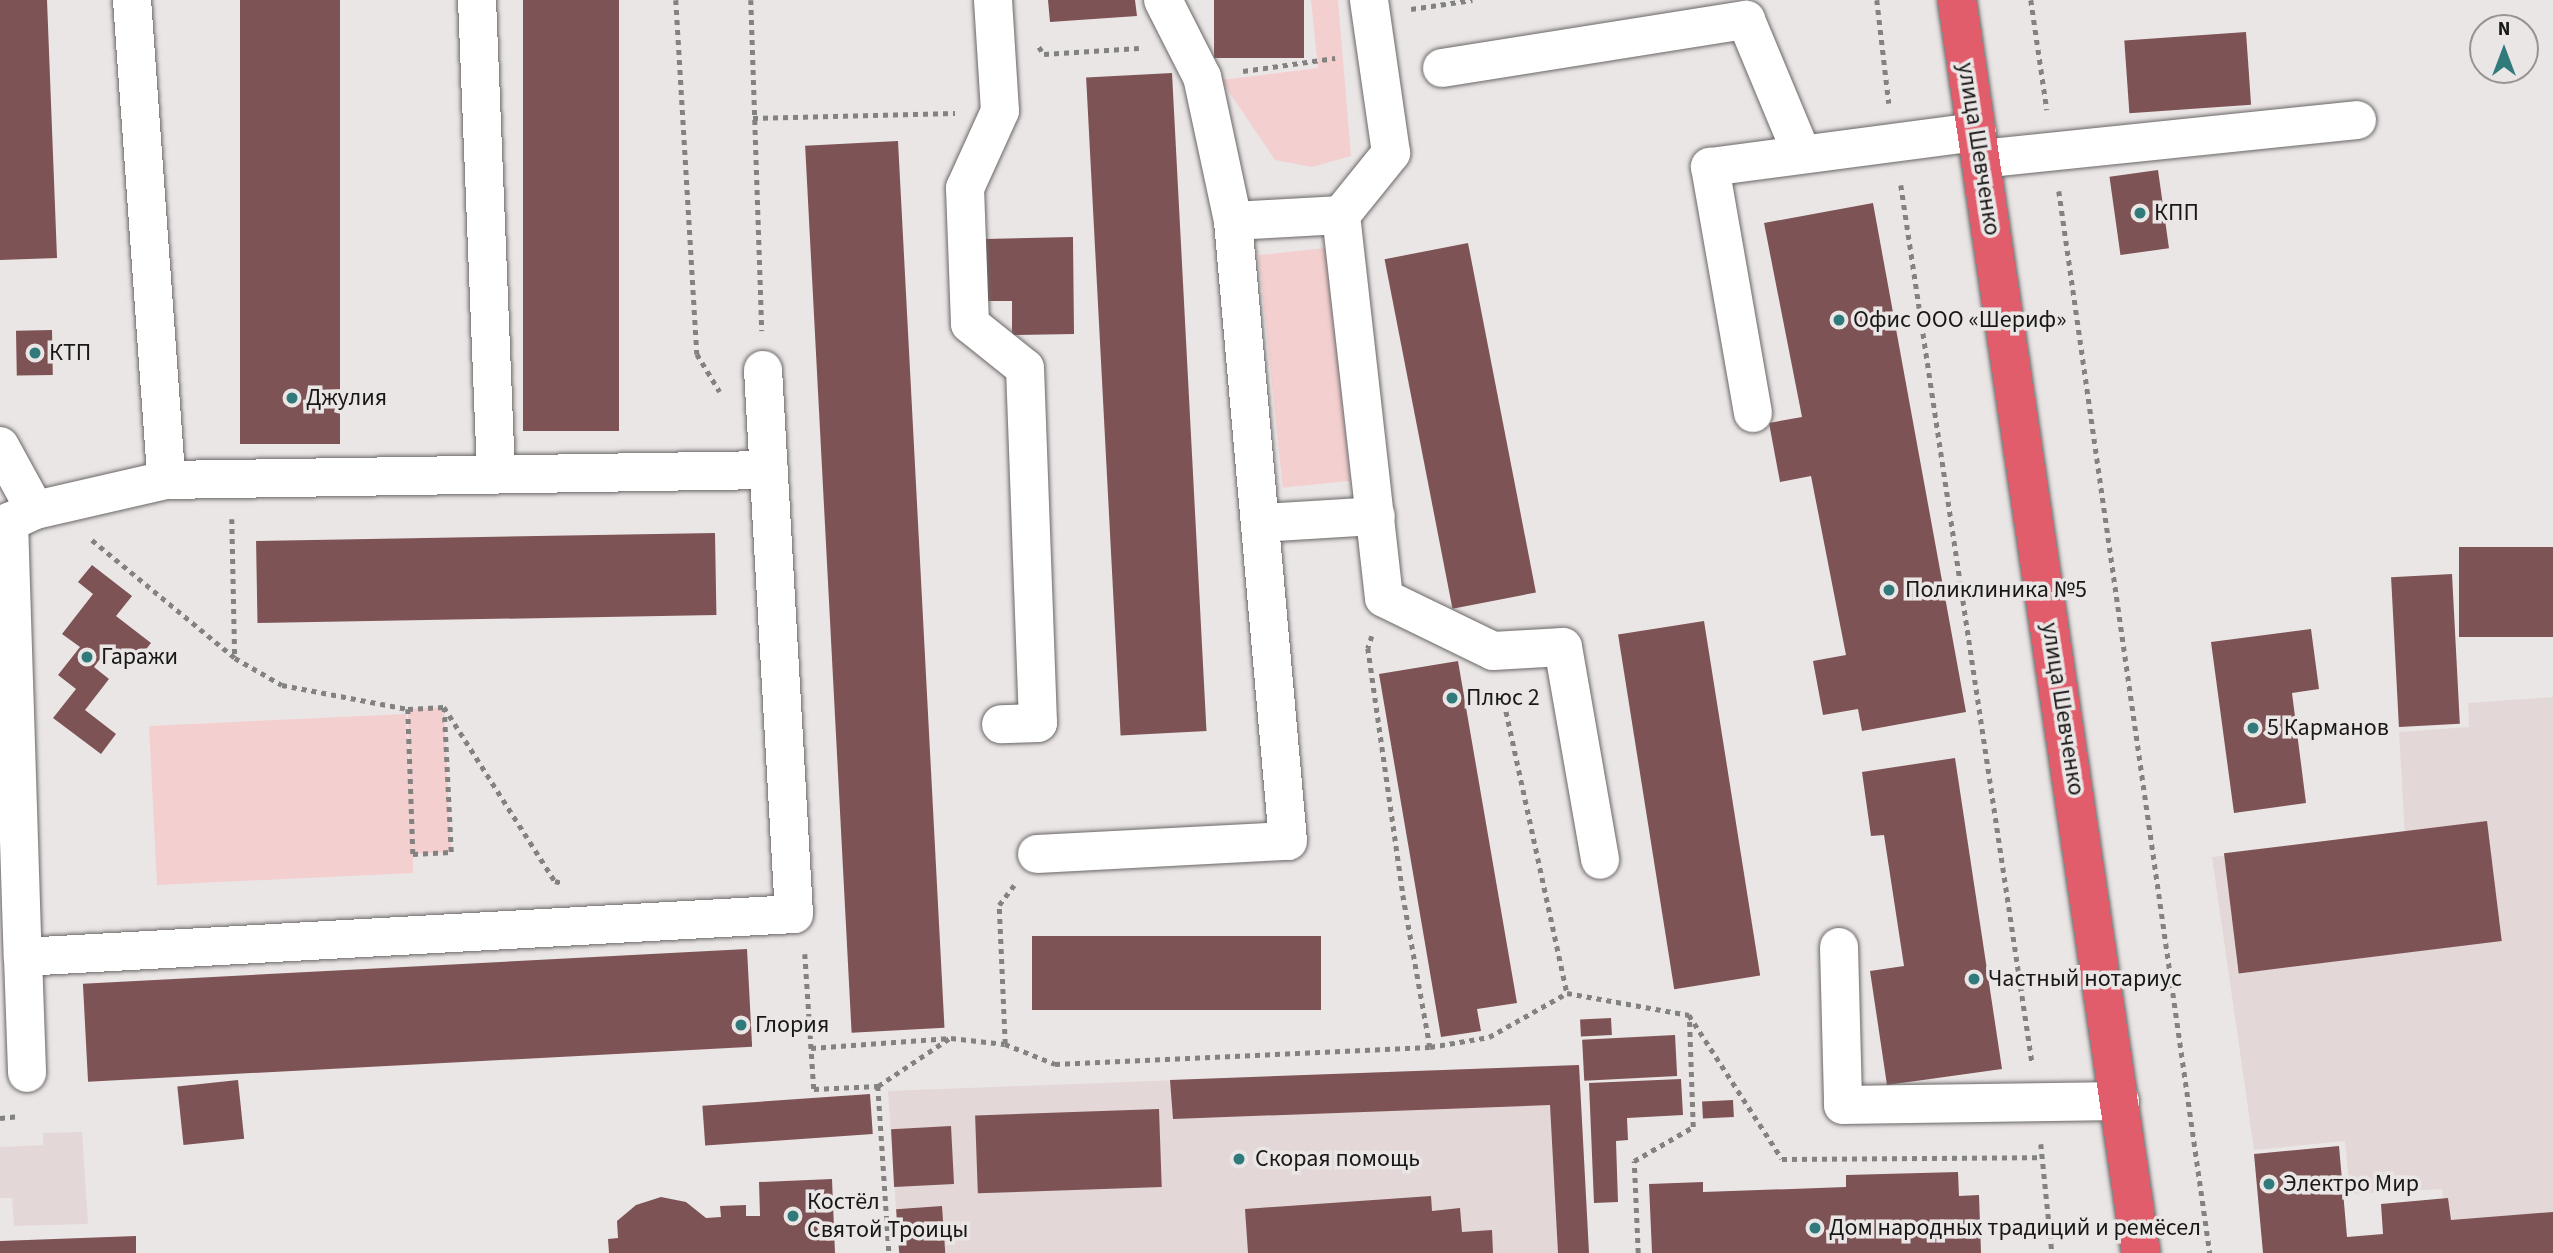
<!DOCTYPE html>
<html>
<head>
<meta charset="utf-8">
<style>
  body { margin:0 }
  #map { position:relative; width:2553px; height:1253px; overflow:hidden; background:#ebe6e6; font-family:"Source Sans 3",sans-serif }
  div>[style] { position:absolute }
  .built>* { inset:0; background:#e4d7d7 }
  .green>* { inset:0; background:#f3cfd0; transform-origin:0 0 }
  .building>* { inset:0; background:#7e5355; transform-origin:0 0 }
  .path>* { height:4.5px; margin-top:-2.25px; transform-origin:0; background:repeating-linear-gradient(90deg,#848181 0 5px,transparent 0 10px) }
  .roads { filter:drop-shadow(0 0 2px #6b6767) drop-shadow(0 0 2px #6b6767) }
  .minor>* { height:38px; margin:-19px; padding:0 19px; transform-origin:19px; border-radius:19px; background:#fff }
  .highway>* { height:38px; margin:-19px; padding:0 19px; transform-origin:19px; border-radius:19px; background:#e25d6b }
  .dots>* { width:19px; height:19px; translate:-50% -50%; box-sizing:border-box; border:4px solid #ebe6e6; border-radius:50% }
  span { translate:-50% -50%; white-space:nowrap; text-align:center; line-height:1.15; -webkit-text-stroke:7px #ebe6e6; paint-order:stroke }
  .street-label { font-size:24px; color:#191717 }
  .poi-label { font-size:24px; color:#191717 }
  .left { translate:0 -50%; text-align:left }
  .north { position:absolute; left:2469px; top:14px; width:70px; height:70px; box-sizing:border-box; background:#ebe6e6; border:2px solid #979393; border-radius:50%; rotate:0deg; font-size:19px; font-weight:700; line-height:28px; text-align:center; color:#191717 }
  .north::after { content:''; display:block; margin:auto; width:24px; height:32px; background:#307a7b; clip-path:polygon(50% 0,100% 100%,50% 72%,0 100%) }
</style>
</head>
<body>
<div id="map">
  <div class="built">
    <i style="clip-path:polygon(2553px 697px,2553px 1253px,2448px 1253px,2442px 1189px,2350px 1194px,2345px 1141px,2254px 1150px,2212px 857px,2405px 836px,2399px 732px,2469px 727px,2468px 703px)"></i>
    <i style="clip-path:polygon(1579px 1065px,1589px 1253px,899px 1253px,888px 1091px)"></i>
    <i style="clip-path:polygon(82px 1132px,88px 1224px,14px 1226px,12px 1198px,0 1198px,0 1147px,43px 1145px,43px 1133px)"></i>
  </div>
  <div class="green">
    <i style="clip-path:polygon(1311px 0,1338px 0,1351px 156px,1312px 167px,1275px 160px,1221px 80px,1318px 68px)"></i>
    <i style="left:1326px;top:248px;width:234px;height:68px;rotate:84deg"></i>
    <i style="clip-path:polygon(444px 707px,451px 852px,413px 854px,413px 873px,157px 885px,149px 726px,406px 714px,410px 800px,408px 709px)"></i>
  </div>
  <div class="building">
    <i style="clip-path:polygon(0 0,47px 0,57px 258px,0 260px)"></i>
    <i style="left:240px;top:0;width:100px;height:444px"></i>
    <i style="left:523px;top:0;width:96px;height:431px"></i>
    <i style="clip-path:polygon(1048px 0,1135px 0,1137px 16px,1050px 22px)"></i>
    <i style="left:1214px;top:0;width:90px;height:58px"></i>
    <i style="left:2246px;top:32px;width:73px;height:122px;rotate:86deg"></i>
    <i style="left:1172px;top:73px;width:659px;height:86px;rotate:87deg"></i>
    <i style="left:898px;top:141px;width:888px;height:93px;rotate:87deg"></i>
    <i style="left:2158px;top:170px;width:79px;height:49px;rotate:82deg"></i>
    <i style="clip-path:polygon(1873px 203px,1966px 712px,1862px 731px,1858px 709px,1823px 715px,1813px 661px,1846px 655px,1811px 476px,1780px 482px,1769px 423px,1802px 417px,1764px 223px)"></i>
    <i style="clip-path:polygon(1073px 237px,1074px 334px,1012px 335px,1012px 301px,986px 301px,985px 239px)"></i>
    <i style="left:1468px;top:243px;width:356px;height:85px;rotate:79deg"></i>
    <i style="left:52px;top:330px;width:45px;height:36px;rotate:89deg"></i>
    <i style="left:715px;top:533px;width:82px;height:459px;rotate:89deg"></i>
    <i style="left:2553px;top:547px;width:90px;height:94px;rotate:90deg"></i>
    <i style="clip-path:polygon(92px 565px,132px 596px,116px 616px,151px 643px,133px 666px,109px 647px,94px 667px,109px 679px,85px 710px,116px 734px,101px 754px,53px 718px,76px 689px,58px 675px,80px 647px,62px 634px,93px 594px,78px 582px)"></i>
    <i style="left:2452px;top:574px;width:150px;height:61px;rotate:87deg"></i>
    <i style="left:1704px;top:621px;width:359px;height:87px;rotate:81deg"></i>
    <i style="clip-path:polygon(2311px 629px,2319px 689px,2292px 693px,2306px 803px,2234px 813px,2211px 642px)"></i>
    <i style="clip-path:polygon(1458px 661px,1517px 1003px,1477px 1009px,1481px 1031px,1441px 1037px,1379px 674px)"></i>
    <i style="clip-path:polygon(1955px 758px,2002px 1069px,1887px 1085px,1870px 971px,1904px 966px,1884px 835px,1871px 836px,1862px 772px)"></i>
    <i style="left:2487px;top:821px;width:121px;height:265px;rotate:83deg"></i>
    <i style="left:1321px;top:936px;width:74px;height:289px;rotate:90deg"></i>
    <i style="left:747px;top:949px;width:98px;height:665px;rotate:87deg"></i>
    <i style="left:1611px;top:1018px;width:17px;height:31px;rotate:87deg"></i>
    <i style="left:1675px;top:1035px;width:41px;height:93px;rotate:87deg"></i>
    <i style="clip-path:polygon(1579px 1065px,1589px 1253px,1558px 1253px,1550px 1105px,1173px 1119px,1170px 1080px)"></i>
    <i style="clip-path:polygon(1681px 1079px,1683px 1115px,1627px 1118px,1628px 1140px,1616px 1141px,1618px 1202px,1594px 1203px,1589px 1083px)"></i>
    <i style="left:238px;top:1080px;width:59px;height:61px;rotate:84deg"></i>
    <i style="left:870px;top:1094px;width:40px;height:168px;rotate:86deg"></i>
    <i style="left:1733px;top:1100px;width:17px;height:31px;rotate:87deg"></i>
    <i style="left:1159px;top:1109px;width:78px;height:184px;rotate:88deg"></i>
    <i style="left:951px;top:1126px;width:58px;height:60px;rotate:87deg"></i>
    <i style="clip-path:polygon(2339px 1146px,2347px 1237px,2383px 1234px,2381px 1204px,2448px 1198px,2451px 1220px,2553px 1212px,2553px 1253px,2263px 1253px,2254px 1154px)"></i>
    <i style="clip-path:polygon(1958px 1172px,1959px 1196px,1979px 1195px,1981px 1253px,1652px 1253px,1649px 1184px,1703px 1182px,1703px 1192px,1846px 1187px,1846px 1175px)"></i>
    <i style="clip-path:polygon(832px 1179px,835px 1253px,609px 1253px,608px 1239px,618px 1238px,617px 1221px,636px 1205px,661px 1197px,686px 1202px,706px 1218px,721px 1217px,720px 1206px,746px 1205px,746px 1216px,760px 1216px,759px 1182px)"></i>
    <i style="clip-path:polygon(1431px 1196px,1432px 1211px,1460px 1208px,1462px 1232px,1492px 1230px,1493px 1253px,1248px 1253px,1245px 1209px)"></i>
    <i style="left:942px;top:1206px;width:47px;height:46px;rotate:86deg"></i>
    <i style="clip-path:polygon(136px 1236px,136px 1253px,0 1253px,0 1241px)"></i>
  </div>
  <div class="path">
    <i style="left:676px;top:0;width:355px;rotate:86.6deg"></i>
    <i style="left:697px;top:354px;width:44px;rotate:58.8deg"></i>
    <i style="left:751px;top:0;width:331px;rotate:88.1deg"></i>
    <i style="left:1877px;top:0;width:104px;rotate:83.4deg"></i>
    <i style="left:2031px;top:0;width:111px;rotate:81.7deg"></i>
    <i style="left:1411px;top:9px;width:62px;rotate:-8.4deg"></i>
    <i style="left:1039px;top:47px;width:9px;rotate:54deg"></i>
    <i style="left:1044px;top:54px;width:95px;rotate:-3.6deg"></i>
    <i style="left:1243px;top:71px;width:93px;rotate:-8deg"></i>
    <i style="left:753px;top:118px;width:202px;rotate:-1.4deg"></i>
    <i style="left:1901px;top:185px;width:887px;rotate:81.5deg"></i>
    <i style="left:2059px;top:191px;width:1073px;rotate:81.91deg"></i>
    <i style="left:232px;top:519px;width:139px;rotate:88.8deg"></i>
    <i style="left:92px;top:540px;width:185px;rotate:39.5deg"></i>
    <i style="left:235px;top:658px;width:54px;rotate:29.9deg"></i>
    <i style="left:282px;top:685px;width:128px;rotate:10.8deg"></i>
    <i style="left:408px;top:709px;width:36px;rotate:-3deg"></i>
    <i style="left:444px;top:707px;width:206px;rotate:57.5deg"></i>
    <i style="left:555px;top:881px;width:7px;rotate:16deg"></i>
    <i style="left:1372px;top:636px;width:13px;rotate:108deg"></i>
    <i style="left:1368px;top:648px;width:249px;rotate:81.9deg"></i>
    <i style="left:1403px;top:895px;width:154px;rotate:79.9deg"></i>
    <i style="left:1502px;top:692px;width:308px;rotate:77.8deg"></i>
    <i style="left:408px;top:709px;width:145px;rotate:88deg"></i>
    <i style="left:413px;top:854px;width:38px;rotate:-3deg"></i>
    <i style="left:451px;top:852px;width:144px;rotate:-92.8deg"></i>
    <i style="left:805px;top:954px;width:135px;rotate:86.2deg"></i>
    <i style="left:814px;top:1089px;width:64px;rotate:-2.7deg"></i>
    <i style="left:878px;top:1086px;width:167px;rotate:86.2deg"></i>
    <i style="left:781px;top:1030px;width:29px;rotate:-4deg"></i>
    <i style="left:1005px;top:1044px;width:139px;rotate:-92.5deg"></i>
    <i style="left:999px;top:905px;width:25px;rotate:-53deg"></i>
    <i style="left:811px;top:1048px;width:140px;rotate:-4.1deg"></i>
    <i style="left:951px;top:1038px;width:54px;rotate:6.3deg"></i>
    <i style="left:1005px;top:1044px;width:54px;rotate:21.8deg"></i>
    <i style="left:1055px;top:1064px;width:375px;rotate:-2.6deg"></i>
    <i style="left:1430px;top:1047px;width:60px;rotate:-9.6deg"></i>
    <i style="left:1489px;top:1037px;width:90px;rotate:-29.4deg"></i>
    <i style="left:1567px;top:993px;width:124px;rotate:10.2deg"></i>
    <i style="left:1689px;top:1015px;width:171px;rotate:57.1deg"></i>
    <i style="left:1782px;top:1159px;width:260px;rotate:-0.4deg"></i>
    <i style="left:878px;top:1086px;width:87px;rotate:-33.7deg"></i>
    <i style="left:0;top:1118px;width:20px;rotate:-6deg"></i>
    <i style="left:2041px;top:1144px;width:110px;rotate:84.2deg"></i>
    <i style="left:1638px;top:1253px;width:92px;rotate:-92.5deg"></i>
    <i style="left:1634px;top:1161px;width:68px;rotate:-30deg"></i>
    <i style="left:1693px;top:1127px;width:112px;rotate:-92deg"></i>
  </div>
  <div class="roads">
    <div class="minor">
      <i style="left:132px;top:0;width:481px;rotate:85.9deg"></i>
      <i style="left:166px;top:480px;width:603px;rotate:-0.95deg"></i>
      <i style="left:477px;top:0;width:475px;rotate:87.7deg"></i>
      <i style="left:993px;top:0;width:111px;rotate:86.4deg"></i>
      <i style="left:1000px;top:111px;width:85px;rotate:114.4deg"></i>
      <i style="left:965px;top:188px;width:136px;rotate:87.9deg"></i>
      <i style="left:970px;top:324px;width:70px;rotate:38.7deg"></i>
      <i style="left:1025px;top:368px;width:355px;rotate:87.9deg"></i>
      <i style="left:1038px;top:723px;width:37px;rotate:178deg"></i>
      <i style="left:1442px;top:68px;width:308px;rotate:-9deg"></i>
      <i style="left:1746px;top:20px;width:143px;rotate:67.4deg"></i>
      <i style="left:1981px;top:159px;width:378px;rotate:-5.9deg"></i>
      <i style="left:1341px;top:215px;width:385px;rotate:83.6deg"></i>
      <i style="left:1384px;top:598px;width:121px;rotate:25.9deg"></i>
      <i style="left:1493px;top:651px;width:70px;rotate:-3.3deg"></i>
      <i style="left:1563px;top:647px;width:216px;rotate:80.1deg"></i>
      <i style="left:1233px;top:221px;width:108px;rotate:-3.2deg"></i>
      <i style="left:1341px;top:215px;width:80px;rotate:-51.1deg"></i>
      <i style="left:1391px;top:153px;width:155px;rotate:-98.2deg"></i>
      <i style="left:1753px;top:413px;width:250px;rotate:-99.9deg"></i>
      <i style="left:1710px;top:167px;width:269px;rotate:-7.5deg"></i>
      <i style="left:0;top:446px;width:73px;rotate:61.3deg"></i>
      <i style="left:166px;top:480px;width:134px;rotate:167.1deg"></i>
      <i style="left:35px;top:510px;width:29px;rotate:155deg"></i>
      <i style="left:9px;top:522px;width:435px;rotate:88.2deg"></i>
      <i style="left:23px;top:957px;width:772px;rotate:-3.19deg"></i>
      <i style="left:794px;top:914px;width:545px;rotate:-93.26deg"></i>
      <i style="left:1262px;top:523px;width:114px;rotate:-3.5deg"></i>
      <i style="left:1037px;top:854px;width:251px;rotate:-3deg"></i>
      <i style="left:1288px;top:841px;width:622px;rotate:-95.07deg"></i>
      <i style="left:1233px;top:221px;width:147px;rotate:-102.1deg"></i>
      <i style="left:1202px;top:77px;width:86px;rotate:-116.9deg"></i>
      <i style="left:1839px;top:947px;width:158px;rotate:88.5deg"></i>
      <i style="left:1843px;top:1105px;width:277px;rotate:-0.8deg"></i>
      <i style="left:23px;top:957px;width:116px;rotate:88deg"></i>
    </div>
    <div class="highway">
      <i style="left:1957px;top:0;width:1266px;rotate:81.65deg"></i>
    </div>
  </div>
  <div class="dots">
    <i style="left:2140px;top:213px;background:#307a7b"></i>
    <i style="left:1839px;top:320px;background:#307a7b"></i>
    <i style="left:35px;top:353px;background:#307a7b"></i>
    <i style="left:292px;top:398px;background:#307a7b"></i>
    <i style="left:1889px;top:590px;background:#307a7b"></i>
    <i style="left:87px;top:657px;background:#307a7b"></i>
    <i style="left:1452px;top:698px;background:#307a7b"></i>
    <i style="left:2253px;top:728px;background:#307a7b"></i>
    <i style="left:1974px;top:979px;background:#307a7b"></i>
    <i style="left:741px;top:1025px;background:#307a7b"></i>
    <i style="left:1239px;top:1159px;background:#307a7b"></i>
    <i style="left:2269px;top:1184px;background:#307a7b"></i>
    <i style="left:793px;top:1216px;background:#307a7b"></i>
    <i style="left:1815px;top:1228px;background:#307a7b"></i>
  </div>
  <div class="street-label">
    <span style="left:1979px;top:149px;rotate:81deg">улица Шевченко</span>
    <span style="left:2063px;top:709px;rotate:81deg">улица Шевченко</span>
  </div>
  <div class="poi-label">
    <span class="left" style="left:2154px;top:213px">КПП</span>
    <span class="left" style="left:1853px;top:320px">Офис ООО «Шериф»</span>
    <span class="left" style="left:49px;top:353px">КТП</span>
    <span class="left" style="left:306px;top:398px">Джулия</span>
    <span class="left" style="left:1905px;top:590px">Поликлиника №5</span>
    <span class="left" style="left:101px;top:657px">Гаражи</span>
    <span class="left" style="left:1466px;top:698px">Плюс 2</span>
    <span class="left" style="left:2267px;top:728px">5 Карманов</span>
    <span class="left" style="left:1988px;top:979px">Частный нотариус</span>
    <span class="left" style="left:755px;top:1025px">Глория</span>
    <span class="left" style="left:1255px;top:1159px">Скорая помощь</span>
    <span class="left" style="left:2283px;top:1184px">Электро Мир</span>
    <span class="left" style="left:807px;top:1216px">Костёл<br>Святой Троицы</span>
    <span class="left" style="left:1829px;top:1228px">Дом народных традиций и ремёсел</span>
  </div>
  <div class="north">N</div>
</div>
</body>
</html>
